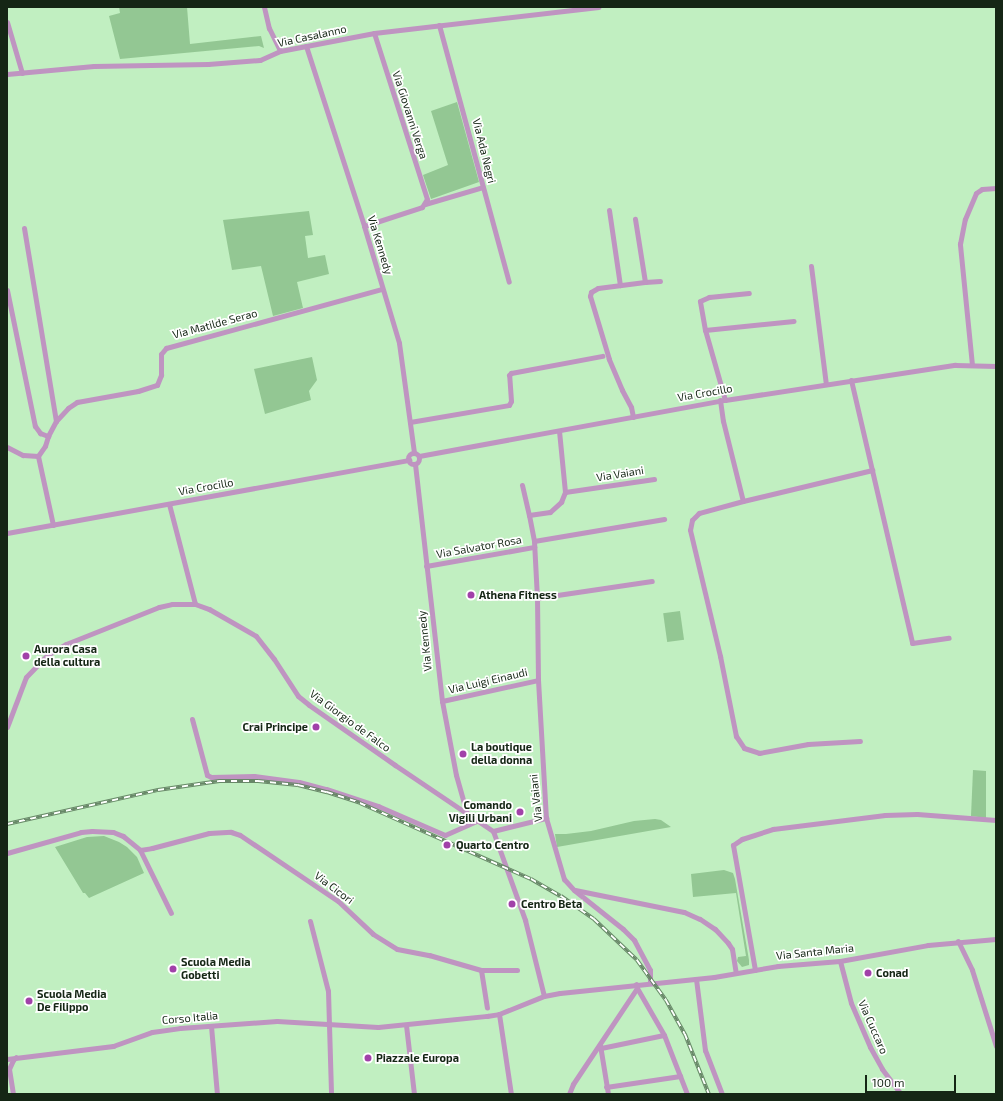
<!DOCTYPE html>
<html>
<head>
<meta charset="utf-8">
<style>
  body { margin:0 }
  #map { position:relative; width:1003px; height:1101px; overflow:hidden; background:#c1efc1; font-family:"Exo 2",sans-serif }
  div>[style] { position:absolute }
  .green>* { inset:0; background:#93c793; transform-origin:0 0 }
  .minor>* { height:5px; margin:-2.5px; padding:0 2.5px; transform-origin:2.5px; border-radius:2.5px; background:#bf94c1 }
  .minor>.ring { margin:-2.5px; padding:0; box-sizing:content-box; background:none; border:5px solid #bf94c1; border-radius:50% }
  .rail>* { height:3.5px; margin-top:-1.75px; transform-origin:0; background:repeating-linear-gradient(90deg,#fff 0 6px,#688768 0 12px); box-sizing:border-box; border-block:1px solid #688768 }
  .dots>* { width:11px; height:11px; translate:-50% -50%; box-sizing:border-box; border:2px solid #fff; border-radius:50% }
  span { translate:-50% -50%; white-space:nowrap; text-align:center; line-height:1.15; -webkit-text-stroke:3.5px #fff; paint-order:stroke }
  .street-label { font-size:11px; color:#152615 }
  .poi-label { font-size:11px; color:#152615; font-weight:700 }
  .left { translate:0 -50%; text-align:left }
  .right { translate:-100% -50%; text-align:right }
  .frame { position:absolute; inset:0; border:8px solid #152615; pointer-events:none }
  .scale { position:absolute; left:865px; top:1075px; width:91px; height:18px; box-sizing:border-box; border:2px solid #152615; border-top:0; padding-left:5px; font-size:12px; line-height:14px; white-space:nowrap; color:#152615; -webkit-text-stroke:3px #fff; paint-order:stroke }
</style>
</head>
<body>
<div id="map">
  <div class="green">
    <i style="clip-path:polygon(119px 7px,187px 7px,190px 44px,261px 36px,264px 48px,259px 46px,120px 59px,109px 16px,120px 13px)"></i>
    <i style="clip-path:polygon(457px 102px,479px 182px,431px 199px,423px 175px,448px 165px,431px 111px)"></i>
    <i style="clip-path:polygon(309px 211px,313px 235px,305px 236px,308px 258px,325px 255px,329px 274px,297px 282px,303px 308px,273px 316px,261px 266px,232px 270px,223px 220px)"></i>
    <i style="clip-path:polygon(312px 357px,317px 380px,309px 391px,311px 400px,265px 414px,254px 369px)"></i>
    <i style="left:680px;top:611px;width:29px;height:17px;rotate:82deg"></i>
    <i style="clip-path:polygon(973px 770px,986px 771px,986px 818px,971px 816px)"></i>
    <i style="clip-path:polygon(655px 819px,661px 820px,671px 827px,557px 847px,555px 834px,566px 834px,591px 831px,634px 821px)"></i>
    <i style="clip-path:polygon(104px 836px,119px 842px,127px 847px,137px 857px,144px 873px,89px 898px,85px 893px,83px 893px,55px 847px,87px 837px)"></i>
    <i style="clip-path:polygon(724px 870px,733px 873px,735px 879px,749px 960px,749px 965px,742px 967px,737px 961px,738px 957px,746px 956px,736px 893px,693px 897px,691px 874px)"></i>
  </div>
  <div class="minor">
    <i style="left:264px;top:7px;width:22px;rotate:77deg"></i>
    <i style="left:269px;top:28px;width:25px;rotate:64deg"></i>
    <i style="left:7px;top:22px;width:53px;rotate:73.6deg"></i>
    <i style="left:439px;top:25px;width:266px;rotate:74.8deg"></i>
    <i style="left:306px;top:46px;width:189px;rotate:72.1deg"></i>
    <i style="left:364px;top:226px;width:122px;rotate:73.3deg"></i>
    <i style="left:399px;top:343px;width:111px;rotate:82.2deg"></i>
    <i style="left:7px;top:74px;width:87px;rotate:-5.3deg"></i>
    <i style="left:94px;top:66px;width:114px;rotate:-1deg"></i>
    <i style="left:208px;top:64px;width:52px;rotate:-4.4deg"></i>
    <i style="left:260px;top:60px;width:22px;rotate:-24deg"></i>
    <i style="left:280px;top:51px;width:96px;rotate:-10.8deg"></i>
    <i style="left:374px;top:33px;width:226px;rotate:-6.6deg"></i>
    <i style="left:425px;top:204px;width:60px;rotate:-16.3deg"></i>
    <i style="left:609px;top:210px;width:76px;rotate:81.7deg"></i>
    <i style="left:364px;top:226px;width:61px;rotate:-18.1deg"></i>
    <i style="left:422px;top:207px;width:9px;rotate:-58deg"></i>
    <i style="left:427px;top:199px;width:174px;rotate:-107.7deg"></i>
    <i style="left:24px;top:228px;width:196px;rotate:80.6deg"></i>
    <i style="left:811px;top:266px;width:119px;rotate:82.8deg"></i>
    <i style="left:645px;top:282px;width:15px;rotate:-4deg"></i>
    <i style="left:7px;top:290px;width:139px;rotate:78.4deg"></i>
    <i style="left:35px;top:426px;width:9px;rotate:54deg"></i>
    <i style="left:40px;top:433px;width:9px;rotate:21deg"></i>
    <i style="left:705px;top:330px;width:89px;rotate:-5.8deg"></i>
    <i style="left:972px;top:365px;width:122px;rotate:-95.7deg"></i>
    <i style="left:960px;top:244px;width:25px;rotate:-79deg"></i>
    <i style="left:965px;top:219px;width:28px;rotate:-67deg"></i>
    <i style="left:976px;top:193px;width:7px;rotate:-34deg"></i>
    <i style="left:982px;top:189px;width:14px;rotate:-4deg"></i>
    <i style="left:851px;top:380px;width:270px;rotate:76.9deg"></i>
    <i style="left:912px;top:643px;width:37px;rotate:-8deg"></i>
    <i style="left:720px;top:400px;width:21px;rotate:82deg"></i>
    <i style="left:723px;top:421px;width:82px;rotate:76deg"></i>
    <i style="left:743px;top:501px;width:46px;rotate:164.7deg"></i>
    <i style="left:699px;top:513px;width:10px;rotate:135deg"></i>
    <i style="left:692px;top:520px;width:10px;rotate:101deg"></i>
    <i style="left:690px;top:530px;width:130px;rotate:76.6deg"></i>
    <i style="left:720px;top:656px;width:82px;rotate:78.7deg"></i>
    <i style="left:736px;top:736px;width:14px;rotate:56deg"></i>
    <i style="left:744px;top:748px;width:16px;rotate:18deg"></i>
    <i style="left:759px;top:753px;width:50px;rotate:-10.4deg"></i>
    <i style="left:808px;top:744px;width:52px;rotate:-3.3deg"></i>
    <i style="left:725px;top:400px;width:73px;rotate:-105.9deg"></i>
    <i style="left:705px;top:330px;width:29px;rotate:-100deg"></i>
    <i style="left:700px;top:301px;width:10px;rotate:-24deg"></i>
    <i style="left:709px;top:297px;width:40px;rotate:-5.7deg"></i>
    <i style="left:633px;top:417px;width:10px;rotate:-101deg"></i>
    <i style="left:631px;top:407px;width:19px;rotate:-118deg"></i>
    <i style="left:622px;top:390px;width:34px;rotate:-113deg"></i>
    <i style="left:609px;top:359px;width:66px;rotate:-106.8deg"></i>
    <i style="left:590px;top:296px;width:4px;rotate:-76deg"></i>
    <i style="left:591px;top:292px;width:8px;rotate:-30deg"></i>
    <i style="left:598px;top:288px;width:47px;rotate:-7.3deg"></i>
    <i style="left:645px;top:282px;width:64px;rotate:-99deg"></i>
    <i style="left:410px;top:422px;width:100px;rotate:-9.7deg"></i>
    <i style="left:509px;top:405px;width:4px;rotate:-63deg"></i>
    <i style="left:511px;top:401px;width:26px;rotate:-94deg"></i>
    <i style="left:509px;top:375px;width:3px;rotate:-45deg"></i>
    <i style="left:511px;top:373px;width:93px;rotate:-10.6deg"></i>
    <i style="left:7px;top:447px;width:18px;rotate:27deg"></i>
    <i style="left:23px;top:455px;width:15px;rotate:4deg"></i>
    <i class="ring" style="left:408.5px;top:453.5px;width:6px;height:6px"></i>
    <i style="left:419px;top:456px;width:311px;rotate:-10.4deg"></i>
    <i style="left:725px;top:400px;width:233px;rotate:-8.7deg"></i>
    <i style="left:955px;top:365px;width:41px;rotate:1.4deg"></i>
    <i style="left:415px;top:464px;width:239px;rotate:83.5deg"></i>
    <i style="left:442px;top:701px;width:75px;rotate:79.3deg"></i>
    <i style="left:456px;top:775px;width:41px;rotate:74.2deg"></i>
    <i style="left:522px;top:485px;width:31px;rotate:77deg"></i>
    <i style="left:529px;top:515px;width:21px;rotate:-8deg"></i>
    <i style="left:550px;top:512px;width:15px;rotate:-42deg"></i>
    <i style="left:561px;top:502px;width:11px;rotate:-68deg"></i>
    <i style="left:565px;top:492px;width:61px;rotate:-95.6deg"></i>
    <i style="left:565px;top:492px;width:90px;rotate:-8.3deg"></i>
    <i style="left:743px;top:501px;width:133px;rotate:-13.5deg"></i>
    <i style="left:169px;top:504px;width:103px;rotate:75.4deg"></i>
    <i style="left:529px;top:515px;width:26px;rotate:79deg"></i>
    <i style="left:534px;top:541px;width:57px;rotate:87deg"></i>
    <i style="left:537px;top:598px;width:82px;rotate:89.3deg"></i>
    <i style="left:538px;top:680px;width:138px;rotate:86.7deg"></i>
    <i style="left:546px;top:818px;width:64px;rotate:73.6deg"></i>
    <i style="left:564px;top:879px;width:15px;rotate:48deg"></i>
    <i style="left:574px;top:890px;width:63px;rotate:38.5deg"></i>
    <i style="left:623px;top:929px;width:16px;rotate:45deg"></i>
    <i style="left:634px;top:940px;width:34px;rotate:62deg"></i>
    <i style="left:650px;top:970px;width:13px;rotate:90deg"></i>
    <i style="left:53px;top:525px;width:71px;rotate:-102.3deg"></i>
    <i style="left:38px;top:456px;width:12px;rotate:-55deg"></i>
    <i style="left:45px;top:446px;width:10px;rotate:-73deg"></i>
    <i style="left:48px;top:436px;width:17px;rotate:-62deg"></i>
    <i style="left:56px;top:421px;width:18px;rotate:-47deg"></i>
    <i style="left:68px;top:408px;width:11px;rotate:-34deg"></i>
    <i style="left:77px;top:402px;width:62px;rotate:-10.2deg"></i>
    <i style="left:138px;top:391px;width:20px;rotate:-18deg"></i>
    <i style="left:157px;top:385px;width:11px;rotate:-68deg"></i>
    <i style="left:161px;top:375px;width:21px;rotate:-90deg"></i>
    <i style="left:161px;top:354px;width:8px;rotate:-50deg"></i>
    <i style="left:166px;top:348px;width:224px;rotate:-15.3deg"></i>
    <i style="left:7px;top:533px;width:409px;rotate:-10.3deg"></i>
    <i style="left:534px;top:541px;width:132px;rotate:-9.6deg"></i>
    <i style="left:426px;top:566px;width:110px;rotate:-10deg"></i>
    <i style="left:537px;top:598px;width:116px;rotate:-8.4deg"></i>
    <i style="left:442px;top:701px;width:98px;rotate:-12.3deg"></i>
    <i style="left:192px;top:719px;width:58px;rotate:75deg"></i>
    <i style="left:207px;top:775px;width:4px;rotate:27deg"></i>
    <i style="left:211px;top:777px;width:43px;rotate:-1.3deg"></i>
    <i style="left:254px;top:776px;width:45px;rotate:7.6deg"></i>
    <i style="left:299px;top:782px;width:28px;rotate:15deg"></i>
    <i style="left:326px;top:789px;width:55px;rotate:18.1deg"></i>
    <i style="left:378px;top:806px;width:73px;rotate:23.4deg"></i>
    <i style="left:445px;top:835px;width:35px;rotate:-24deg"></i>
    <i style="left:7px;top:727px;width:53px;rotate:-69.2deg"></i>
    <i style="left:26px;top:677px;width:30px;rotate:-46deg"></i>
    <i style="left:47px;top:655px;width:22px;rotate:-30deg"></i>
    <i style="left:66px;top:644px;width:100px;rotate:-21.7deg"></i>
    <i style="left:159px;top:607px;width:13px;rotate:-13deg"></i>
    <i style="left:172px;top:604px;width:23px"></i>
    <i style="left:195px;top:604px;width:15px;rotate:20deg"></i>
    <i style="left:209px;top:609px;width:54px;rotate:29.9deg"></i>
    <i style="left:256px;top:636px;width:29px;rotate:52deg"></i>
    <i style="left:274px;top:659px;width:44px;rotate:57deg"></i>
    <i style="left:298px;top:696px;width:14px;rotate:39deg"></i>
    <i style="left:309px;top:705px;width:105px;rotate:34.9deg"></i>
    <i style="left:395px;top:765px;width:118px;rotate:34deg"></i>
    <i style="left:493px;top:831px;width:95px;rotate:70.2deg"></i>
    <i style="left:525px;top:920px;width:78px;rotate:76deg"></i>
    <i style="left:493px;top:831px;width:55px;rotate:-13.8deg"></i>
    <i style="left:140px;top:850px;width:12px;rotate:-9deg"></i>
    <i style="left:152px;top:848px;width:59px;rotate:-14.7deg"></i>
    <i style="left:209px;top:833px;width:22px;rotate:-3deg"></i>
    <i style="left:231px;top:832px;width:9px;rotate:18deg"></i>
    <i style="left:240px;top:835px;width:118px;rotate:34deg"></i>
    <i style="left:338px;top:901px;width:48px;rotate:43.3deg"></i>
    <i style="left:373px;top:934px;width:28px;rotate:32deg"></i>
    <i style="left:397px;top:949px;width:33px;rotate:11deg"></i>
    <i style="left:429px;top:955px;width:54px;rotate:16.1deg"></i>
    <i style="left:481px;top:970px;width:36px"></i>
    <i style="left:7px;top:853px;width:77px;rotate:-15.8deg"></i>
    <i style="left:81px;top:832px;width:11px;rotate:-5deg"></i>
    <i style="left:92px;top:831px;width:21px;rotate:3deg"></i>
    <i style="left:113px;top:832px;width:11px;rotate:22deg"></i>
    <i style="left:123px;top:836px;width:22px;rotate:39deg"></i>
    <i style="left:140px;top:850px;width:70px;rotate:63.8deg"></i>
    <i style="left:575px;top:890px;width:111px;rotate:11.4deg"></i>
    <i style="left:684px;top:912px;width:17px;rotate:24deg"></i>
    <i style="left:700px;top:919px;width:18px;rotate:34deg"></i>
    <i style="left:715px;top:929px;width:19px;rotate:47deg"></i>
    <i style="left:728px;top:943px;width:7px;rotate:56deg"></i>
    <i style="left:732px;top:949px;width:24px;rotate:81deg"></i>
    <i style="left:310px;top:921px;width:72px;rotate:75.6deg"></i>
    <i style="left:328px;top:991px;width:103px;rotate:88.3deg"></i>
    <i style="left:958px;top:941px;width:32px;rotate:64deg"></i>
    <i style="left:972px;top:970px;width:80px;rotate:72.5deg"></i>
    <i style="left:840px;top:961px;width:43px;rotate:75.3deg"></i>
    <i style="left:851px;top:1003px;width:48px;rotate:66.6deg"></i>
    <i style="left:870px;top:1047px;width:25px;rotate:61deg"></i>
    <i style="left:882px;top:1069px;width:31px;rotate:53deg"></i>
    <i style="left:481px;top:970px;width:38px;rotate:81deg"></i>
    <i style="left:755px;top:970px;width:127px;rotate:-100deg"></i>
    <i style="left:733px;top:845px;width:11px;rotate:-34deg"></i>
    <i style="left:742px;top:839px;width:33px;rotate:-18deg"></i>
    <i style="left:773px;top:829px;width:113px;rotate:-7.1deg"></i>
    <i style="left:885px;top:815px;width:32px;rotate:-2deg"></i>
    <i style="left:917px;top:814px;width:79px;rotate:4.3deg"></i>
    <i style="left:696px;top:979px;width:72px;rotate:82.8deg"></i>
    <i style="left:705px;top:1050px;width:47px;rotate:68.9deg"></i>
    <i style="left:637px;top:988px;width:54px;rotate:60.1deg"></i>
    <i style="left:664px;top:1035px;width:63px;rotate:68.7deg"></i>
    <i style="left:499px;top:1014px;width:81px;rotate:81.5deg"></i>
    <i style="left:406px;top:1025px;width:69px;rotate:83.4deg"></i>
    <i style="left:211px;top:1026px;width:68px;rotate:85deg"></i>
    <i style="left:600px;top:1045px;width:50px;rotate:80.7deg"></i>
    <i style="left:601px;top:1048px;width:64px;rotate:-11.7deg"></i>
    <i style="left:7px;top:1059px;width:107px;rotate:-7deg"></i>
    <i style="left:113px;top:1046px;width:41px;rotate:-19.7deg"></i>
    <i style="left:152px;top:1032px;width:28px;rotate:-8deg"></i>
    <i style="left:180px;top:1028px;width:97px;rotate:-4.1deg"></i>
    <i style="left:277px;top:1021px;width:101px;rotate:3.4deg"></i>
    <i style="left:378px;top:1027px;width:110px;rotate:-5.8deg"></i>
    <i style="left:487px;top:1016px;width:12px;rotate:-9deg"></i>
    <i style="left:499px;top:1014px;width:48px;rotate:-21.8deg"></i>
    <i style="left:544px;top:996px;width:16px;rotate:-11deg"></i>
    <i style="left:560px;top:993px;width:155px;rotate:-5.9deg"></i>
    <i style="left:714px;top:977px;width:65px;rotate:-9.8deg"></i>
    <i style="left:778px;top:966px;width:62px;rotate:-4.6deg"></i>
    <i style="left:840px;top:961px;width:89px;rotate:-10.3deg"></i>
    <i style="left:928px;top:945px;width:68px;rotate:-5deg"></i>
    <i style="left:606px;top:1087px;width:75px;rotate:-8.5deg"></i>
    <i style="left:13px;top:1094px;width:25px;rotate:-99deg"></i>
    <i style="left:9px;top:1069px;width:10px;rotate:-66deg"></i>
    <i style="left:13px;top:1060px;width:4px;rotate:-45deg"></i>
    <i style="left:569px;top:1094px;width:11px;rotate:-68deg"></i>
    <i style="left:573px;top:1084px;width:115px;rotate:-56.3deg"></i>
    <i style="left:637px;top:988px;width:4px;rotate:-104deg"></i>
  </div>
  <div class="rail">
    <i style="left:7px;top:824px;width:155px;rotate:-12.7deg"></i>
    <i style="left:158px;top:790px;width:62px;rotate:-8.4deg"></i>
    <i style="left:219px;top:781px;width:39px"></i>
    <i style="left:258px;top:781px;width:40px;rotate:5.7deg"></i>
    <i style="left:298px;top:785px;width:30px;rotate:14deg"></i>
    <i style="left:327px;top:792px;width:35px;rotate:18deg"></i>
    <i style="left:360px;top:803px;width:187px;rotate:24deg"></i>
    <i style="left:531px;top:879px;width:34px;rotate:30deg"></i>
    <i style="left:561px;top:896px;width:40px;rotate:34.9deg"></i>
    <i style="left:594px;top:919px;width:59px;rotate:43.6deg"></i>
    <i style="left:637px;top:960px;width:49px;rotate:54.1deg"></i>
    <i style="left:666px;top:1000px;width:39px;rotate:61deg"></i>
    <i style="left:685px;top:1034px;width:65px;rotate:68.2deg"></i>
  </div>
  <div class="dots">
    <i style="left:471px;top:595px;background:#a141a9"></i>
    <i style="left:26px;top:656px;background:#a141a9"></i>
    <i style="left:316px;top:727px;background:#a141a9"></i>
    <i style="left:463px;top:754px;background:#a141a9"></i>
    <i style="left:520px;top:812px;background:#a141a9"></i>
    <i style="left:447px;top:845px;background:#a141a9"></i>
    <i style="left:512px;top:904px;background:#a141a9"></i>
    <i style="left:173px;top:969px;background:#a141a9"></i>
    <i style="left:868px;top:973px;background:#a141a9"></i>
    <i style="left:29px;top:1001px;background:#a141a9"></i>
    <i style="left:368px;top:1058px;background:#a141a9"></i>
  </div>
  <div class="street-label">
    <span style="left:312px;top:36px;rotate:-12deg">Via Casalanno</span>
    <span style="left:410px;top:115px;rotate:72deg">Via Giovanni Verga</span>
    <span style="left:484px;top:151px;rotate:76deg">Via Ada Negri</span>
    <span style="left:380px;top:245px;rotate:73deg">Via Kennedy</span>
    <span style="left:215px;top:324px;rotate:-15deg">Via Matilde Serao</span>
    <span style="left:705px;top:393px;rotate:-10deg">Via Crocillo</span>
    <span style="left:620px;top:474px;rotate:-9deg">Via Vaiani</span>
    <span style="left:206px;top:487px;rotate:-10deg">Via Crocillo</span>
    <span style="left:479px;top:547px;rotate:-10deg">Via Salvator Rosa</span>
    <span style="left:425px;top:641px;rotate:-96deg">Via Kennedy</span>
    <span style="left:488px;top:681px;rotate:-13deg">Via Luigi Einaudi</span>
    <span style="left:350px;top:721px;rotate:36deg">Via Giorgio de Falco</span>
    <span style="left:536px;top:798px;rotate:-96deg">Via Vaiani</span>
    <span style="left:334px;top:888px;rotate:37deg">Via Cicori</span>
    <span style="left:815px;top:952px;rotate:-6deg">Via Santa Maria</span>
    <span style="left:190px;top:1018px;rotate:-5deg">Corso Italia</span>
    <span style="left:873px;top:1027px;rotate:66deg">Via Cuccaro</span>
  </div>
  <div class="poi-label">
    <span class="left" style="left:479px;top:595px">Athena Fitness</span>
    <span class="left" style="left:34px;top:656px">Aurora Casa<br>della cultura</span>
    <span class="right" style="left:308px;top:727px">Crai Principe</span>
    <span class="left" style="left:471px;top:754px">La boutique<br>della donna</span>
    <span class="right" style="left:512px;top:812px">Comando<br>Vigili Urbani</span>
    <span class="left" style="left:456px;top:845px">Quarto Centro</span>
    <span class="left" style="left:521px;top:904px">Centro Beta</span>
    <span class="left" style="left:181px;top:969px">Scuola Media<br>Gobetti</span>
    <span class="left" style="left:876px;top:973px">Conad</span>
    <span class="left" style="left:37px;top:1001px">Scuola Media<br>De Filippo</span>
    <span class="left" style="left:376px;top:1058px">Piazzale Europa</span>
  </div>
  <div class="frame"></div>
  <div class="scale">100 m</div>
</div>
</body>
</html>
